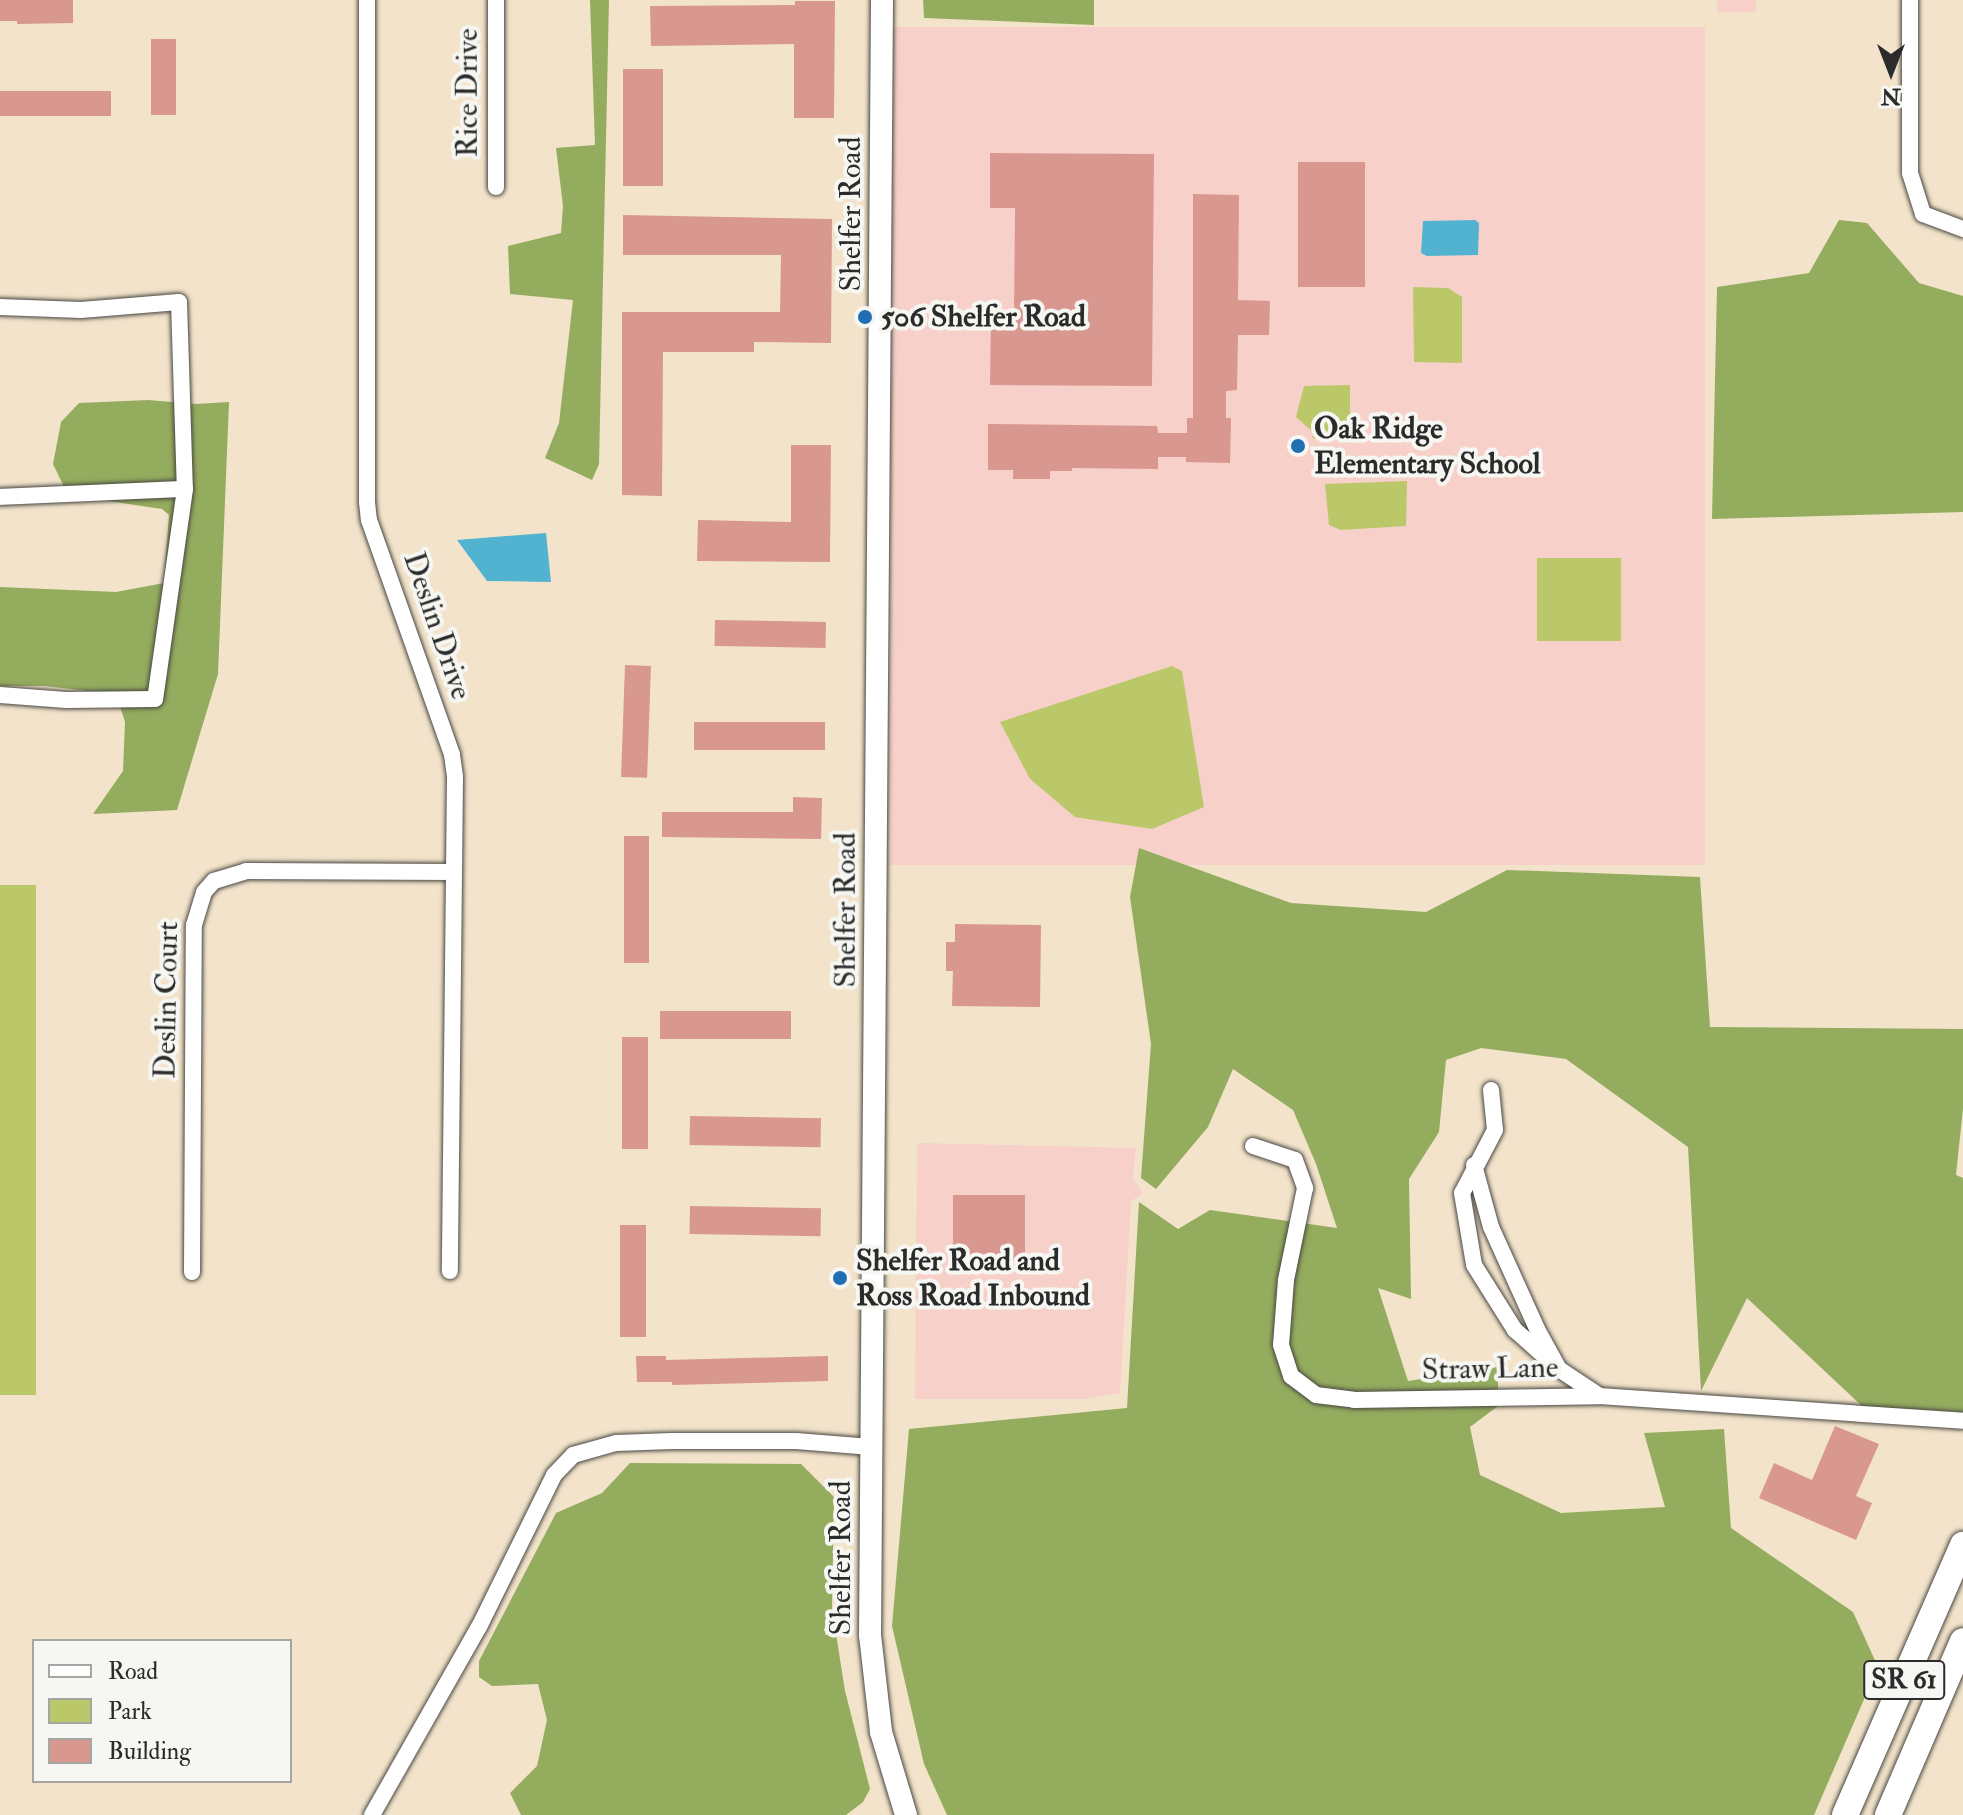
<!DOCTYPE html>
<html>
<head>
<meta charset="utf-8">
<style>
  body { margin:0 }
  #map { position:relative; width:1963px; height:1815px; overflow:hidden; background:#f2e3ca; font-family:"IM FELL Double Pica",serif }
  div>[style] { position:absolute }
  .built>* { inset:0; background:#f7d0c9; transform-origin:0 0 }
  .green>* { inset:0; background:#bbc86a; transform-origin:0 0 }
  .forest>* { inset:0; background:#94ac5e }
  .water>* { inset:0; background:#51b3d0 }
  .building>* { inset:0; background:#d8978f; transform-origin:0 0 }
  .roads { filter:drop-shadow(0 0 2px #494743) drop-shadow(0 0 2px #494743) }
  .minor>* { height:16px; margin:-8px; padding:0 8px; transform-origin:8px; border-radius:8px; background:#fff }
  .tertiary>* { height:22px; margin:-11px; padding:0 11px; transform-origin:11px; border-radius:11px; background:#fff }
  .primary>* { height:26px; margin:-13px; padding:0 13px; transform-origin:13px; border-radius:13px; background:#fff }
  .dots>* { width:22px; height:22px; translate:-50% -50%; box-sizing:border-box; border:4px solid #f6f6f2; border-radius:50% }
  span { translate:-50% -50%; white-space:nowrap; text-align:center; line-height:1.15; -webkit-text-stroke:8px #f6f6f2; paint-order:stroke }
  .shield-label span { padding:2px 6px; background:#f6f6f2; border:2px solid; border-radius:6px; -webkit-text-stroke-width:0 }
  .shield-label { font-size:28px; color:#2b2b2b; font-weight:700 }
  .street-label { font-size:30px; color:#2b2b2b }
  .poi-label { font-size:30px; color:#2b2b2b; font-weight:700 }
  .left { translate:0 -50%; text-align:left }
  .legend { position:absolute; left:32px; top:1639px; width:260px; height:144px; box-sizing:border-box; background:#f6f6f2; border:2px solid #a5a5a2; margin:0; padding:10px 14px; list-style:none; font-size:24px; color:#2b2b2b }
  .legend li { display:flex; align-items:center; gap:16px; height:40px }
  .legend b { width:40px; border:2px solid #a5a5a2 }
  .north { position:absolute; left:1851px; top:32px; width:80px; height:80px; -webkit-text-stroke:6px #f6f6f2; paint-order:stroke; rotate:180deg; font-size:22px; font-weight:700; line-height:32px; text-align:center; color:#2b2b2b }
  .north::after { content:''; display:block; margin:auto; width:28px; height:36px; background:#2b2b2b; clip-path:polygon(50% 0,100% 100%,50% 72%,0 100%) }
</style>
</head>
<body>
<div id="map">
  <div class="built">
    <i style="left:1717px;top:0;width:39px;height:12px"></i>
    <i style="left:891px;top:27px;width:814px;height:838px"></i>
    <i style="clip-path:polygon(917px 1143px,1136px 1148px,1133px 1178px,1143px 1194px,1131px 1201px,1120px 1393px,1084px 1399px,915px 1399px)"></i>
  </div>
  <div class="green">
    <i style="clip-path:polygon(1413px 287px,1448px 288px,1462px 297px,1462px 363px,1414px 362px)"></i>
    <i style="clip-path:polygon(1350px 385px,1350px 439px,1312px 438px,1314px 433px,1296px 417px,1304px 386px)"></i>
    <i style="clip-path:polygon(1407px 481px,1406px 526px,1341px 530px,1329px 525px,1325px 484px)"></i>
    <i style="left:1537px;top:558px;width:84px;height:83px"></i>
    <i style="clip-path:polygon(1172px 666px,1182px 671px,1204px 807px,1152px 829px,1075px 817px,1030px 779px,1000px 722px)"></i>
    <i style="left:36px;top:885px;width:510px;height:36px;rotate:90deg"></i>
  </div>
  <div class="forest">
    <i style="clip-path:polygon(590px 0,609px 0,599px 464px,592px 480px,545px 458px,559px 423px,573px 300px,510px 294px,508px 246px,561px 233px,563px 206px,556px 148px,595px 145px)"></i>
    <i style="clip-path:polygon(923px 0,1094px 0,1094px 25px,924px 18px)"></i>
    <i style="clip-path:polygon(1839px 220px,1867px 223px,1919px 283px,1963px 296px,1963px 512px,1712px 519px,1717px 287px,1809px 273px)"></i>
    <i style="clip-path:polygon(148px 400px,195px 404px,229px 402px,218px 674px,177px 810px,93px 814px,123px 771px,125px 722px,116px 694px,44px 686px,0 686px,0 587px,116px 592px,164px 583px,169px 515px,162px 509px,68px 495px,53px 464px,61px 422px,79px 403px)"></i>
    <i style="clip-path:polygon(1139px 848px,1291px 903px,1426px 912px,1507px 870px,1700px 877px,1710px 1027px,1963px 1029px,1963px 1108px,1956px 1175px,1963px 1178px,1963px 1412px,1863px 1407px,1747px 1298px,1701px 1391px,1688px 1147px,1566px 1059px,1481px 1048px,1446px 1060px,1439px 1132px,1409px 1179px,1411px 1299px,1378px 1288px,1408px 1381px,1498px 1367px,1498px 1406px,1470px 1427px,1480px 1475px,1561px 1513px,1665px 1507px,1644px 1433px,1724px 1429px,1731px 1528px,1853px 1612px,1878px 1667px,1814px 1815px,947px 1815px,924px 1764px,892px 1626px,909px 1429px,1127px 1408px,1139px 1202px,1178px 1229px,1210px 1210px,1337px 1228px,1316px 1164px,1293px 1110px,1233px 1069px,1208px 1127px,1156px 1189px,1141px 1178px,1151px 1044px,1130px 897px)"></i>
    <i style="clip-path:polygon(630px 1463px,801px 1464px,834px 1497px,832px 1608px,845px 1691px,870px 1789px,863px 1802px,846px 1815px,521px 1815px,510px 1793px,537px 1766px,547px 1720px,538px 1684px,492px 1686px,479px 1677px,479px 1661px,556px 1513px,602px 1493px)"></i>
  </div>
  <div class="water">
    <i style="clip-path:polygon(1475px 220px,1479px 223px,1478px 255px,1427px 256px,1421px 253px,1423px 221px)"></i>
    <i style="clip-path:polygon(546px 533px,551px 582px,487px 581px,457px 540px)"></i>
  </div>
  <div class="building">
    <i style="clip-path:polygon(0 0,73px 0,73px 23px,17px 24px,17px 21px,0 21px)"></i>
    <i style="clip-path:polygon(795px 1px,835px 1px,834px 118px,794px 118px,794px 44px,651px 46px,650px 6px,795px 5px)"></i>
    <i style="left:151px;top:39px;width:25px;height:76px"></i>
    <i style="left:623px;top:69px;width:40px;height:117px"></i>
    <i style="left:0;top:91px;width:111px;height:25px"></i>
    <i style="clip-path:polygon(990px 153px,1154px 154px,1152px 386px,990px 385px,991px 317px,1014px 317px,1015px 208px,990px 208px)"></i>
    <i style="left:1298px;top:162px;width:67px;height:125px"></i>
    <i style="clip-path:polygon(1193px 194px,1239px 195px,1238px 300px,1270px 301px,1269px 335px,1238px 335px,1237px 390px,1226px 391px,1226px 418px,1231px 418px,1230px 463px,1186px 462px,1186px 457px,1158px 457px,1158px 469px,1072px 468px,1072px 471px,1050px 471px,1050px 479px,1013px 479px,1013px 470px,988px 470px,988px 424px,1157px 426px,1158px 433px,1187px 433px,1187px 418px,1193px 418px)"></i>
    <i style="clip-path:polygon(623px 215px,832px 219px,831px 343px,754px 342px,754px 352px,663px 352px,662px 496px,622px 495px,622px 312px,780px 312px,781px 255px,623px 255px)"></i>
    <i style="clip-path:polygon(791px 445px,831px 445px,830px 562px,697px 561px,698px 520px,791px 522px)"></i>
    <i style="left:715px;top:620px;width:111px;height:26px;rotate:1deg"></i>
    <i style="left:625px;top:665px;width:26px;height:112px;rotate:2deg"></i>
    <i style="left:694px;top:722px;width:131px;height:28px"></i>
    <i style="clip-path:polygon(793px 797px,822px 798px,821px 839px,662px 837px,662px 812px,793px 812px)"></i>
    <i style="left:624px;top:836px;width:25px;height:127px"></i>
    <i style="clip-path:polygon(955px 924px,1041px 925px,1040px 1007px,952px 1006px,953px 971px,946px 971px,946px 942px,955px 942px)"></i>
    <i style="left:660px;top:1011px;width:131px;height:28px"></i>
    <i style="left:622px;top:1037px;width:26px;height:112px"></i>
    <i style="left:690px;top:1116px;width:131px;height:29px;rotate:1deg"></i>
    <i style="left:953px;top:1195px;width:72px;height:66px"></i>
    <i style="left:690px;top:1206px;width:131px;height:28px;rotate:1deg"></i>
    <i style="left:620px;top:1225px;width:26px;height:112px"></i>
    <i style="clip-path:polygon(636px 1356px,666px 1356px,666px 1360px,828px 1356px,828px 1381px,672px 1385px,672px 1382px,637px 1382px)"></i>
    <i style="clip-path:polygon(1835px 1426px,1879px 1444px,1856px 1496px,1872px 1503px,1856px 1540px,1759px 1498px,1774px 1463px,1812px 1480px)"></i>
  </div>
  <div class="roads">
    <div class="minor">
      <i style="left:367px;top:0;width:502px;rotate:90deg"></i>
      <i style="left:367px;top:502px;width:18px;rotate:84deg"></i>
      <i style="left:369px;top:520px;width:249px;rotate:70.5deg"></i>
      <i style="left:452px;top:755px;width:22px;rotate:82deg"></i>
      <i style="left:455px;top:777px;width:494px;rotate:90.6deg"></i>
      <i style="left:496px;top:0;width:187px;rotate:90deg"></i>
      <i style="left:1910px;top:0;width:173px;rotate:90deg"></i>
      <i style="left:1910px;top:173px;width:43px;rotate:72.4deg"></i>
      <i style="left:1923px;top:214px;width:43px;rotate:20.6deg"></i>
      <i style="left:0;top:307px;width:81px;rotate:2.1deg"></i>
      <i style="left:81px;top:310px;width:98px;rotate:-4.7deg"></i>
      <i style="left:179px;top:302px;width:187px;rotate:88.2deg"></i>
      <i style="left:185px;top:489px;width:212px;rotate:98.1deg"></i>
      <i style="left:155px;top:699px;width:89px;rotate:179.4deg"></i>
      <i style="left:66px;top:700px;width:66px;rotate:-175.7deg"></i>
      <i style="left:0;top:497px;width:185px;rotate:-2.5deg"></i>
      <i style="left:1491px;top:1090px;width:40px;rotate:84.3deg"></i>
      <i style="left:1495px;top:1130px;width:71px;rotate:117.6deg"></i>
      <i style="left:1462px;top:1193px;width:73px;rotate:80.5deg"></i>
      <i style="left:1474px;top:1265px;width:77px;rotate:57.8deg"></i>
      <i style="left:1515px;top:1330px;width:59px;rotate:41.6deg"></i>
      <i style="left:1253px;top:1146px;width:44px;rotate:18.4deg"></i>
      <i style="left:1295px;top:1160px;width:30px;rotate:70deg"></i>
      <i style="left:1305px;top:1188px;width:94px;rotate:101.7deg"></i>
      <i style="left:1286px;top:1280px;width:65px;rotate:94.4deg"></i>
      <i style="left:1281px;top:1345px;width:33px;rotate:72deg"></i>
      <i style="left:1291px;top:1376px;width:31px;rotate:37deg"></i>
      <i style="left:1316px;top:1395px;width:38px;rotate:7deg"></i>
      <i style="left:1354px;top:1400px;width:245px;rotate:-0.9deg"></i>
      <i style="left:1599px;top:1396px;width:365px;rotate:3.9deg"></i>
      <i style="left:1474px;top:1165px;width:64px;rotate:74.7deg"></i>
      <i style="left:1491px;top:1227px;width:112px;rotate:65.7deg"></i>
      <i style="left:1537px;top:1329px;width:46px;rotate:61.2deg"></i>
      <i style="left:1559px;top:1369px;width:47px;rotate:33.7deg"></i>
      <i style="left:192px;top:1272px;width:347px;rotate:-89.7deg"></i>
      <i style="left:194px;top:925px;width:34px;rotate:-73deg"></i>
      <i style="left:204px;top:892px;width:15px;rotate:-48deg"></i>
      <i style="left:214px;top:881px;width:34px;rotate:-17deg"></i>
      <i style="left:246px;top:871px;width:208px;rotate:0.3deg"></i>
      <i style="left:372px;top:1815px;width:216px;rotate:-60.4deg"></i>
      <i style="left:479px;top:1627px;width:169px;rotate:-63.7deg"></i>
      <i style="left:554px;top:1475px;width:28px;rotate:-46deg"></i>
      <i style="left:573px;top:1455px;width:45px;rotate:-15.6deg"></i>
      <i style="left:616px;top:1443px;width:56px;rotate:-2deg"></i>
      <i style="left:672px;top:1441px;width:124px"></i>
      <i style="left:796px;top:1441px;width:76px;rotate:4.5deg"></i>
    </div>
    <div class="tertiary">
      <i style="left:882px;top:0;width:1635px;rotate:90.42deg"></i>
      <i style="left:870px;top:1635px;width:98px;rotate:83.5deg"></i>
      <i style="left:881px;top:1732px;width:87px;rotate:73.2deg"></i>
    </div>
    <div class="primary">
      <i style="left:1845px;top:1815px;width:295px;rotate:-66.4deg"></i>
      <i style="left:1888px;top:1815px;width:189px;rotate:-66.7deg"></i>
    </div>
  </div>
  <div class="dots">
    <i style="left:865px;top:317px;background:#1f6fb2"></i>
    <i style="left:1298px;top:446px;background:#1f6fb2"></i>
    <i style="left:840px;top:1278px;background:#1f6fb2"></i>
  </div>
  <div class="shield-label">
    <span style="left:1904px;top:1680px">SR 61</span>
  </div>
  <div class="street-label">
    <span style="left:468px;top:93px;rotate:-90deg">Rice Drive</span>
    <span style="left:851px;top:214px;rotate:-90deg">Shelfer Road</span>
    <span style="left:437px;top:626px;rotate:71deg">Deslin Drive</span>
    <span style="left:846px;top:910px;rotate:-90deg">Shelfer Road</span>
    <span style="left:167px;top:1000px;rotate:-89deg">Deslin Court</span>
    <span style="left:1490px;top:1369px;rotate:-1deg">Straw Lane</span>
    <span style="left:841px;top:1558px;rotate:-90deg">Shelfer Road</span>
  </div>
  <div class="poi-label">
    <span class="left" style="left:881px;top:317px">506 Shelfer Road</span>
    <span class="left" style="left:1314px;top:446px">Oak Ridge<br>Elementary School</span>
    <span class="left" style="left:856px;top:1278px">Shelfer Road and<br>Ross Road Inbound</span>
  </div>
  <ul class="legend">
  <li><b style="height:10px;background:#fff"></b>Road</li>
  <li><b style="height:22px;background:#bbc86a"></b>Park</li>
  <li><b style="height:22px;background:#d8978f"></b>Building</li>
  </ul>
  <div class="north">N</div>
</div>
</body>
</html>
